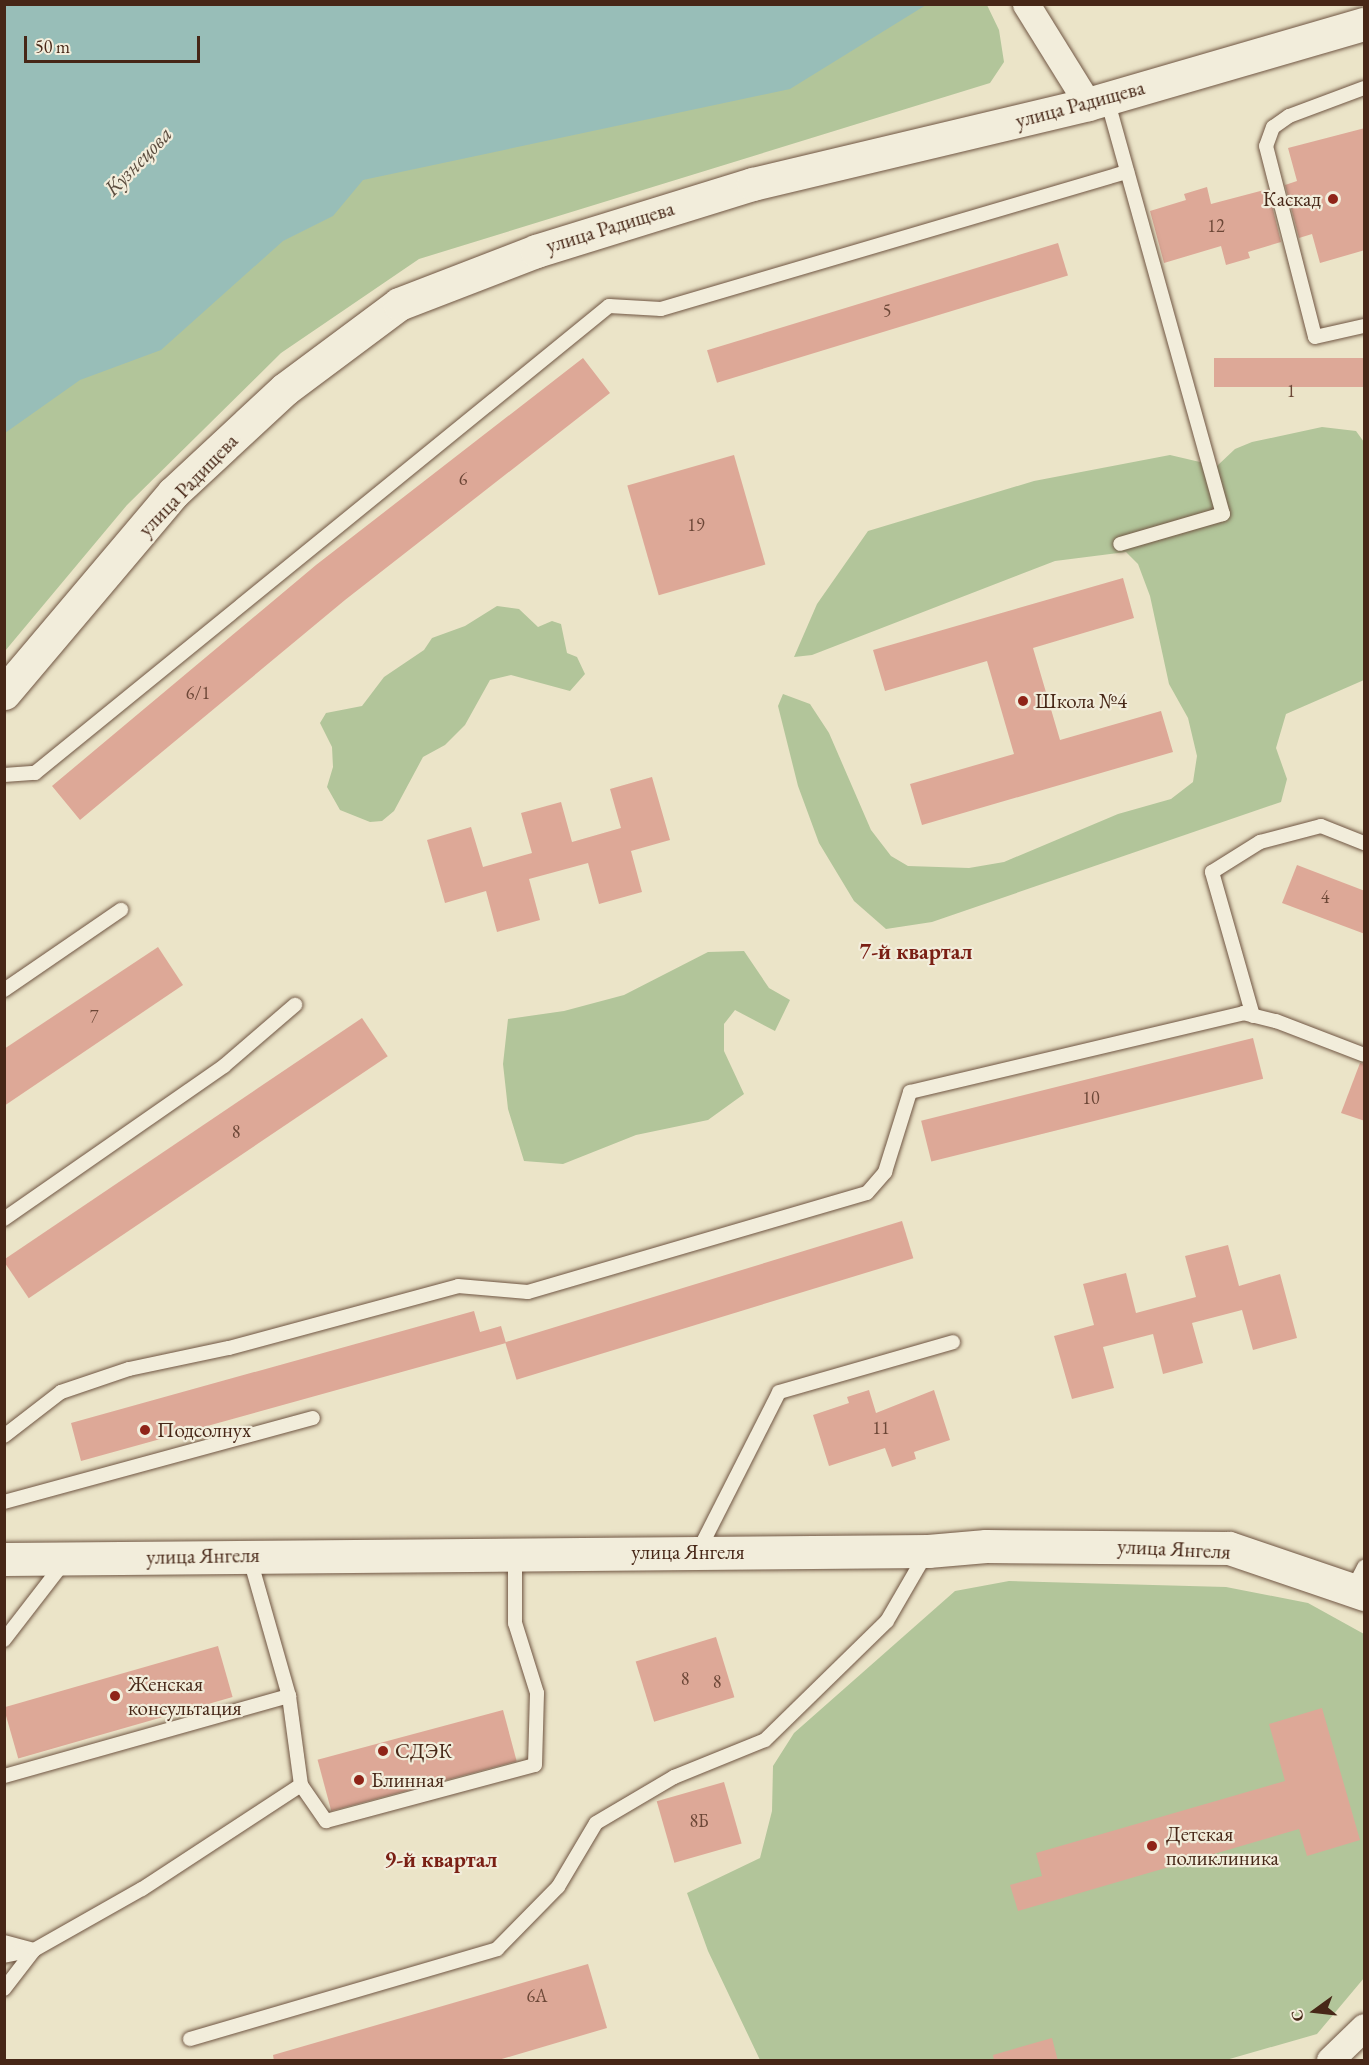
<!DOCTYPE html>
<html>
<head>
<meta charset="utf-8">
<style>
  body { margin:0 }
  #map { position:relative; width:1369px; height:2065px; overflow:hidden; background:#ebe4c8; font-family:"EB Garamond",serif }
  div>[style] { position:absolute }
  .green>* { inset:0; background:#b2c59a }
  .water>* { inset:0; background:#98beb8 }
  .building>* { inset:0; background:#dda897; transform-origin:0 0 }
  .roads { filter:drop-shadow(0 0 2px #705643) drop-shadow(0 0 2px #705643) }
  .lane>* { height:14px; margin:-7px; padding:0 7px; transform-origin:7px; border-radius:7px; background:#f2eddb }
  .street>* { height:27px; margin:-13.5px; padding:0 13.5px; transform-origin:13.5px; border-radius:13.5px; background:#f2eddb }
  .secondary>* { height:33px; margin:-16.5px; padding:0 16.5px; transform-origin:16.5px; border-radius:16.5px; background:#f2eddb }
  .dots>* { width:16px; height:16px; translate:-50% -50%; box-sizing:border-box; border:3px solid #f2eddb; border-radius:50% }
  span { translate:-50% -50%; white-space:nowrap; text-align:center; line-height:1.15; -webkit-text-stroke:4.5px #f2eddb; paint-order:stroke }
  .number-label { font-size:18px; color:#6c4737 }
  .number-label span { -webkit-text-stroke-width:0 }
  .street-label { font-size:21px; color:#472717 }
  .poi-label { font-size:21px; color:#472717 }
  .right { translate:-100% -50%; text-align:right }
  .left { translate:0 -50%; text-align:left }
  .water-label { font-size:22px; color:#5b4d3f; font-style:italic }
  .neighbourhood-label { font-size:22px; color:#7a1f14; font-weight:700 }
  .frame { position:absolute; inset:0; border:6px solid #472717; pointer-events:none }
  .north { position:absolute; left:1285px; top:1981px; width:60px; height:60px; -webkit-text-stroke:4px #f2eddb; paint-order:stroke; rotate:255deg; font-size:16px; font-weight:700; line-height:24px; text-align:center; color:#472717 }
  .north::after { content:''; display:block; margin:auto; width:21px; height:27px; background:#472717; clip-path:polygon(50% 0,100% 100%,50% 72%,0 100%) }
  .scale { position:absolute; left:24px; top:36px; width:176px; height:27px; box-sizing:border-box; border:3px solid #472717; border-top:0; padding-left:8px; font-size:18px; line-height:21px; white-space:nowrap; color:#472717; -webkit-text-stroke:4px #f2eddb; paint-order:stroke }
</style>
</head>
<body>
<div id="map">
  <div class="green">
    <i style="clip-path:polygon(5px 5px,987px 5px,999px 30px,1004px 62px,990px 83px,419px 259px,281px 353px,127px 505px,5px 651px)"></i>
    <i style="clip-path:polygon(1322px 427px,1356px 431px,1364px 442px,1364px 680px,1286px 714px,1276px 748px,1287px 779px,1281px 802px,932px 922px,886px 929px,854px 901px,819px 843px,798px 786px,778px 706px,783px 694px,810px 704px,829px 733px,871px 830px,891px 856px,908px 866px,969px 868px,1004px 862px,1118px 814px,1171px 799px,1193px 782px,1197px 756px,1188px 718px,1169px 684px,1150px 596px,1138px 564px,1126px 552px,1055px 561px,812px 655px,794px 657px,817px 604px,868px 531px,1034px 481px,1170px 455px,1217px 466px,1235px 449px,1252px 442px)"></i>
    <i style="clip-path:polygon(497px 606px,519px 609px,538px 627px,552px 621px,561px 624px,567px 653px,577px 657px,585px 674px,570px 691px,511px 675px,490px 680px,465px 725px,445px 745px,423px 757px,394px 811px,382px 821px,370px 822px,340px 810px,327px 787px,333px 767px,332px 747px,320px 723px,326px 713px,362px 706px,384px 677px,424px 650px,432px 638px,465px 626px)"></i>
    <i style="clip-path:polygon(744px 951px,769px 988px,790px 1000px,775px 1031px,735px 1010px,724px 1024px,724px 1051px,744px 1094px,708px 1120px,636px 1135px,563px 1164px,524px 1161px,508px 1109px,503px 1064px,508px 1019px,564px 1011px,624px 995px,708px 952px)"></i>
    <i style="clip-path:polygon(1009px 1581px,1226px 1587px,1308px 1603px,1364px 1634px,1364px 1978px,1317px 2034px,1226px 2060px,760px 2060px,708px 1951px,687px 1893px,760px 1858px,772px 1811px,773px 1766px,794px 1733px,955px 1591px)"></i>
  </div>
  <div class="water">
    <i style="clip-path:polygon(5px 4px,926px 4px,926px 5px,790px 89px,363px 180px,333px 216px,283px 241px,161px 350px,80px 380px,5px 433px)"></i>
  </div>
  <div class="building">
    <i style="clip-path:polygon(1365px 128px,1365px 250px,1320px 263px,1312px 234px,1299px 238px,1285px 185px,1297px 181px,1288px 148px)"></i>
    <i style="clip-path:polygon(1207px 187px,1211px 204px,1268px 189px,1281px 242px,1248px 252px,1250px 258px,1226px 265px,1221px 246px,1164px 263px,1150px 211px,1186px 200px,1184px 194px)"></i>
    <i style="left:1058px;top:243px;width:34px;height:367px;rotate:73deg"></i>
    <i style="clip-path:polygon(583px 358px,610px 393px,345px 600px,80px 820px,52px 786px,316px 565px)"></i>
    <i style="left:1365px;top:358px;width:29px;height:151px;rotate:90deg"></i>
    <i style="left:734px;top:455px;width:114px;height:111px;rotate:74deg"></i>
    <i style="clip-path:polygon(1123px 578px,1134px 618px,1033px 648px,1060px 740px,1161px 711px,1173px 752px,922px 825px,910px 784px,1014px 754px,987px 661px,885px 691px,873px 650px)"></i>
    <i style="clip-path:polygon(652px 777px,670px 840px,631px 851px,642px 892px,599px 904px,588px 863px,529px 879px,540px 920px,497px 932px,486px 891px,445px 903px,427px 840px,471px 827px,483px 867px,532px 853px,521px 813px,561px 802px,572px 842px,621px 828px,610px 789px)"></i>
    <i style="clip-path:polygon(1297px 865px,1365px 891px,1365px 934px,1282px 903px)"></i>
    <i style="clip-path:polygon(158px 947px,183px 985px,4px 1106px,4px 1049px)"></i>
    <i style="left:362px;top:1018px;width:46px;height:433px;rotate:56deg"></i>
    <i style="left:1253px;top:1038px;width:42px;height:342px;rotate:76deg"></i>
    <i style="clip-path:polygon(1360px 1063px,1365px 1064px,1365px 1121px,1341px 1113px)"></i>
    <i style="left:902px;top:1221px;width:39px;height:415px;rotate:73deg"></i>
    <i style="clip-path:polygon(1228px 1245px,1239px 1286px,1280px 1274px,1297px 1338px,1253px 1350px,1242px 1310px,1192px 1323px,1203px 1363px,1163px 1374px,1153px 1334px,1103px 1347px,1114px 1388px,1072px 1399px,1054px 1336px,1094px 1325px,1083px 1284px,1126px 1273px,1136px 1313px,1196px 1297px,1185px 1256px)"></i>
    <i style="clip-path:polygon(474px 1311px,480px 1332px,501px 1326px,506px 1343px,81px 1461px,71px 1423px)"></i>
    <i style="clip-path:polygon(869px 1390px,876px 1413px,934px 1390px,950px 1440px,914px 1452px,916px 1459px,892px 1467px,885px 1448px,829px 1466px,813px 1415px,849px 1403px,847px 1397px)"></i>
    <i style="left:716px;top:1637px;width:63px;height:84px;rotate:73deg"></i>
    <i style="left:218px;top:1646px;width:53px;height:223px;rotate:74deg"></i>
    <i style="clip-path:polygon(1322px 1708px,1360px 1840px,1307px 1856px,1299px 1829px,1018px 1911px,1010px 1885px,1042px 1876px,1036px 1853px,1285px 1781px,1269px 1724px)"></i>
    <i style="left:503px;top:1710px;width:53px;height:192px;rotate:75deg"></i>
    <i style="left:724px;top:1782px;width:64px;height:70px;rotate:74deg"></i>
    <i style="clip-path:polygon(588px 1964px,607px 2028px,495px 2061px,274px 2061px,273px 2055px)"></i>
    <i style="clip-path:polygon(1052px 2038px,1058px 2061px,994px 2061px,993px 2055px)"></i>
  </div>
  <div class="roads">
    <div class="lane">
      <i style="left:1364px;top:88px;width:80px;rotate:159.5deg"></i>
      <i style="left:1289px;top:116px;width:19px;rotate:145deg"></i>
      <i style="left:1273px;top:127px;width:20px;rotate:110deg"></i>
      <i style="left:1266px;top:146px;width:197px;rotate:75.6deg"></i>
      <i style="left:1315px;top:337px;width:50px;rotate:-12.7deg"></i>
      <i style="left:1107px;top:99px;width:431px;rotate:74.4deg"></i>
      <i style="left:1223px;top:514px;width:107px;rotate:163.8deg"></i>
      <i style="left:4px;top:775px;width:31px;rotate:-4deg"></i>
      <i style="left:35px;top:773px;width:740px;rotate:-39.13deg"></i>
      <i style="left:609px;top:306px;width:52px;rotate:3.3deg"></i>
      <i style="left:661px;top:309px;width:486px;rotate:-16.4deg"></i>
      <i style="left:4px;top:990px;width:142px;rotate:-34.4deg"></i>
      <i style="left:1253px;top:1016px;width:150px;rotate:-105.9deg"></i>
      <i style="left:1212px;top:872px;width:57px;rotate:-32deg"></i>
      <i style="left:1260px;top:842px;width:63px;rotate:-14.7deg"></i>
      <i style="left:1321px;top:826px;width:46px;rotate:21.6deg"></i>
      <i style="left:4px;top:1219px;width:268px;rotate:-34.8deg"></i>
      <i style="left:224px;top:1066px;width:94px;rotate:-40.7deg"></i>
      <i style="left:4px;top:1436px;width:72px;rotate:-37.7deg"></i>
      <i style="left:61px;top:1392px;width:72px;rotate:-18.7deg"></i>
      <i style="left:129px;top:1369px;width:102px;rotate:-11.9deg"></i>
      <i style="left:229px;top:1348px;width:237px;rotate:-15.1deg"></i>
      <i style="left:458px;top:1286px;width:70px;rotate:4.9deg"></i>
      <i style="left:528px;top:1292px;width:353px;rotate:-16.3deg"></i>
      <i style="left:867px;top:1193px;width:28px;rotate:-49deg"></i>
      <i style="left:885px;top:1172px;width:84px;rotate:-72.6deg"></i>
      <i style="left:910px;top:1092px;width:342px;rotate:-13.3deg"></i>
      <i style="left:1243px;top:1013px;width:34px;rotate:14deg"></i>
      <i style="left:1276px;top:1021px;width:94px;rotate:21.1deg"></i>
      <i style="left:4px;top:1502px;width:320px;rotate:-15.2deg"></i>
      <i style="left:698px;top:1552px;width:179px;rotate:-63.1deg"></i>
      <i style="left:779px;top:1392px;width:181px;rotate:-16deg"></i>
      <i style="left:1353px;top:1589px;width:25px;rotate:-63deg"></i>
      <i style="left:4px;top:1640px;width:100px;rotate:-52.3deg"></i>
      <i style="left:4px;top:1776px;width:296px;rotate:-15.7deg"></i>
      <i style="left:289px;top:1696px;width:146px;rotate:-105.9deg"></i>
      <i style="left:301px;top:1785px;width:44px;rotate:55.2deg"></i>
      <i style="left:326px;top:1821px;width:216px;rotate:-15deg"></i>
      <i style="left:535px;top:1765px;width:72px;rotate:-88.4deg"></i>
      <i style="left:537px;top:1693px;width:73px;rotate:-107.4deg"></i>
      <i style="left:515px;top:1623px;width:70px;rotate:-90deg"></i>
      <i style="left:4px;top:1942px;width:31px;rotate:15deg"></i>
      <i style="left:34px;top:1950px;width:31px;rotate:169deg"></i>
      <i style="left:4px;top:1989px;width:49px;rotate:-52.4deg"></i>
      <i style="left:34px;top:1950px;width:124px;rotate:-29.5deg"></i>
      <i style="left:142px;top:1889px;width:190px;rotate:-33.2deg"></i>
      <i style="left:301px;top:1785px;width:90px;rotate:-97.7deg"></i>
      <i style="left:190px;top:2039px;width:320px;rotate:-16.3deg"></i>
      <i style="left:497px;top:1949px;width:87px;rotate:-45.5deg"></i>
      <i style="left:558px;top:1887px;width:74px;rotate:-59.3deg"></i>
      <i style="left:596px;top:1823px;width:91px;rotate:-30.5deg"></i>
      <i style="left:674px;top:1777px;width:98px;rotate:-22.1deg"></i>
      <i style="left:765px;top:1740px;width:170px;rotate:-44.3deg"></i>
      <i style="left:887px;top:1621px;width:80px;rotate:-59.9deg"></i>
    </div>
    <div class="street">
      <i style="left:1026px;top:4px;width:118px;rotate:58.2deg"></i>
      <i style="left:1330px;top:2060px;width:47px;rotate:-44.1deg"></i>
    </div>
    <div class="secondary">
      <i style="left:4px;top:693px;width:262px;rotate:-49.8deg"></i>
      <i style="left:173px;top:493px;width:153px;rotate:-42.9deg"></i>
      <i style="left:285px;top:389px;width:142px;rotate:-36.7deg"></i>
      <i style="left:399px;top:304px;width:147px;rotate:-21.1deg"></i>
      <i style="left:536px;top:251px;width:227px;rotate:-17.2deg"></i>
      <i style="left:753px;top:184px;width:344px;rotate:-13.4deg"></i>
      <i style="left:1088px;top:104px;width:287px;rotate:-16.2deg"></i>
      <i style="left:4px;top:1559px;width:924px;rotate:-0.5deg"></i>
      <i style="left:928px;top:1551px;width:58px;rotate:-4.9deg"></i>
      <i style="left:986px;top:1546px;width:243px;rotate:0.5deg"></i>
      <i style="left:1229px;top:1548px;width:143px;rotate:18.8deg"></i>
    </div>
  </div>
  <div class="dots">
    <i style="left:1333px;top:199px;background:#8f2418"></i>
    <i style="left:1023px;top:701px;background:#8f2418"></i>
    <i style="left:145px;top:1430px;background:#8f2418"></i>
    <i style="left:115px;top:1696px;background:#8f2418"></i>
    <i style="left:383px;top:1751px;background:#8f2418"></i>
    <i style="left:359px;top:1780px;background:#8f2418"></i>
    <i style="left:1152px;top:1846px;background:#8f2418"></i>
  </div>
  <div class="number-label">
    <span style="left:1216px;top:226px">12</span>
    <span style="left:887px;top:311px">5</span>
    <span style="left:1291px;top:391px">1</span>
    <span style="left:463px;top:479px">6</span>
    <span style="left:696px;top:525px">19</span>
    <span style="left:198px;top:693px">6/1</span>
    <span style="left:1325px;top:897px">4</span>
    <span style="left:94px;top:1017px">7</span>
    <span style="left:1091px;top:1098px">10</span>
    <span style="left:236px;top:1132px">8</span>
    <span style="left:881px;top:1428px">11</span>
    <span style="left:685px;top:1679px">8</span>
    <span style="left:717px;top:1682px">8</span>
    <span style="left:699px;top:1821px">8Б</span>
    <span style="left:537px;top:1996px">6А</span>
  </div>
  <div class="street-label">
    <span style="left:1080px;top:104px;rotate:-15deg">улица Радищева</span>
    <span style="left:610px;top:227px;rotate:-17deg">улица Радищева</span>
    <span style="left:188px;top:485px;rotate:-46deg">улица Радищева</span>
    <span style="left:1174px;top:1549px;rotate:3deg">улица Янгеля</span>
    <span style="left:688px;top:1552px">улица Янгеля</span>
    <span style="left:203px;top:1556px;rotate:-1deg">улица Янгеля</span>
  </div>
  <div class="poi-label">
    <span class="right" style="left:1321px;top:199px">Каскад</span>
    <span class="left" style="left:1035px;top:701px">Школа №4</span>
    <span class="left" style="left:157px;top:1430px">Подсолнух</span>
    <span class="left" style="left:128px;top:1696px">Женская<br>консультация</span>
    <span class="left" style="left:395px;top:1751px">СДЭК</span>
    <span class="left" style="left:371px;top:1780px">Блинная</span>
    <span class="left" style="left:1166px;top:1846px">Детская<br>поликлиника</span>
  </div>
  <div class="water-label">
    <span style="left:138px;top:161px;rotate:-46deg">Кузнецова</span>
  </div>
  <div class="neighbourhood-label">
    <span style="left:916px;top:952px">7-й квартал</span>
    <span style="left:441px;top:1860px">9-й квартал</span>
  </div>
  <div class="frame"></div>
  <div class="north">С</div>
  <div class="scale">50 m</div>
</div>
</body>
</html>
